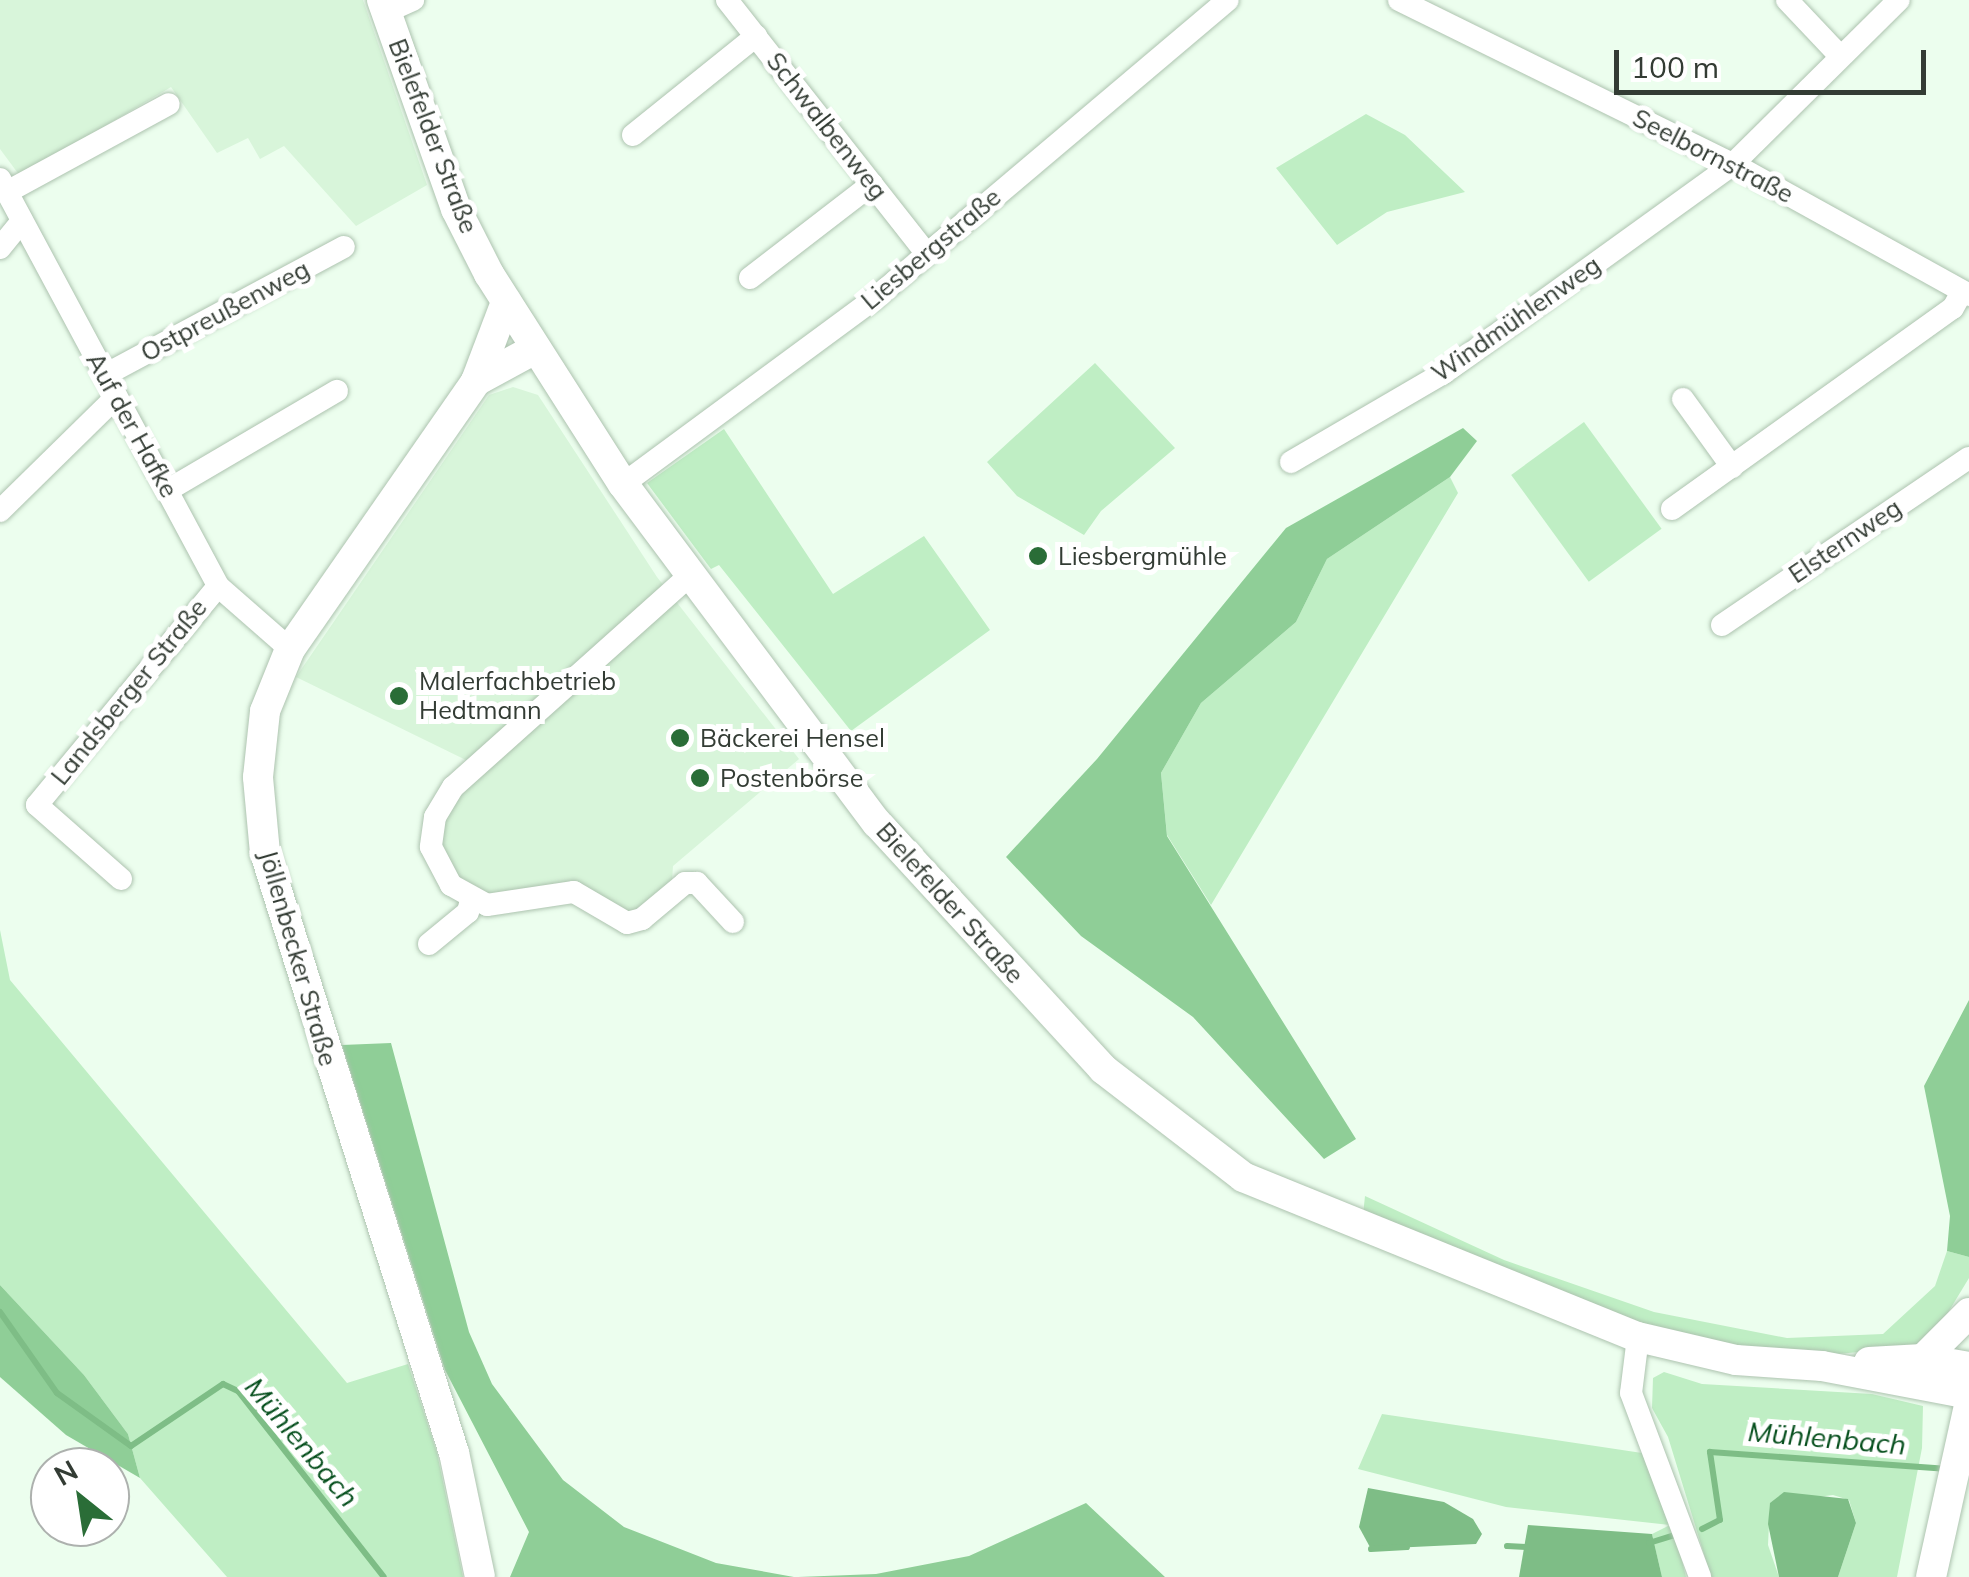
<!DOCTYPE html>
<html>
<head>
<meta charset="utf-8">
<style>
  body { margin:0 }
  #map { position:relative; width:1969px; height:1577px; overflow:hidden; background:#ecfeee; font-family:Mulish,sans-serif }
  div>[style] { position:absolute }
  .built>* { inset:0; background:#d8f5da }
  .green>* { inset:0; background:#bfeec4; transform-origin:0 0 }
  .forest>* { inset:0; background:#8fce97 }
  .water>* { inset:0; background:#7ebd86 }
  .stream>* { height:6px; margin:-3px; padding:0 3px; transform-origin:3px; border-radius:3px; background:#7ebd86 }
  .roads { filter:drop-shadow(0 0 2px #adc3af) drop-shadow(0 0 2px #adc3af) }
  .minor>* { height:22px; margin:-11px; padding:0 11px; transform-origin:11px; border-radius:11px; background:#fff }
  .secondary>* { height:30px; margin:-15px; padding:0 15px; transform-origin:15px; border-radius:15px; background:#fff }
  .dots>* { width:28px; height:28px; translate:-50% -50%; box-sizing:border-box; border:5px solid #fff; border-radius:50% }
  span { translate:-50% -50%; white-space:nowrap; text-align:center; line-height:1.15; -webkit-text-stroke:10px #fff; paint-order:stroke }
  .street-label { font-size:25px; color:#333c34 }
  .poi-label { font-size:25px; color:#333c34 }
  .left { translate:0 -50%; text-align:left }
  .water-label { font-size:28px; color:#064f1d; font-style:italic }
  .north { position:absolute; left:30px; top:1447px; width:100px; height:100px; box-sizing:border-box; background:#fff; border:2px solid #adb1ae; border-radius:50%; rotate:330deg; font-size:28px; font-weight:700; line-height:40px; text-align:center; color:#333c34 }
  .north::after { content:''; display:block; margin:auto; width:35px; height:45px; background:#2a6d37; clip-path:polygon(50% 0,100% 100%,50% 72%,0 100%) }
  .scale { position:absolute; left:1614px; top:50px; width:312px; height:45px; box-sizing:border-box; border:5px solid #333c34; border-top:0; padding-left:12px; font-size:30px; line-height:35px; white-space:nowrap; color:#333c34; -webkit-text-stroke:8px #fff; paint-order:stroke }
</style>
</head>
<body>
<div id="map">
  <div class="built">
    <i style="clip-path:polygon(0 0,363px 0,427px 185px,356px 226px,284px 146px,260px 159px,248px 138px,217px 153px,171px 87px,20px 176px,0 149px)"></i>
    <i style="clip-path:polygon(513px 387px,538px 395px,657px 577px,799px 759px,673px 866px,672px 880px,631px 913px,611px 909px,584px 885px,492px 898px,464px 882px,441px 856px,446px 816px,470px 762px,296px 677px,489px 395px)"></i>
  </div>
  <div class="green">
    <i style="clip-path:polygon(1366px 114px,1405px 135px,1465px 192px,1387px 212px,1337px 245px,1276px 168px)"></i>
    <i style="clip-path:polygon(1095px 363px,1175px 448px,1101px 511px,1084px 535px,1017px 496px,987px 462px)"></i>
    <i style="left:1584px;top:422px;width:132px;height:90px;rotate:54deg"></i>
    <i style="clip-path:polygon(724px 429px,833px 594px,924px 536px,990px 630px,851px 731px,719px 565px,711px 569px,647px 483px)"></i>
    <i style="clip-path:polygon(1450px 477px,1458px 493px,1211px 905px,1167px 835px,1161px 773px,1201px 703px,1296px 622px,1327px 559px)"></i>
    <i style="clip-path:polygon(0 930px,10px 980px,347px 1383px,408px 1364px,437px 1453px,463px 1577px,227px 1577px,140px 1478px,128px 1434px,84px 1375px,0 1285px)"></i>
    <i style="clip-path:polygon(1365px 1196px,1504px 1260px,1654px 1312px,1787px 1338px,1883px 1334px,1935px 1286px,1947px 1251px,1969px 1257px,1969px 1278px,1932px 1339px,1910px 1347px,1838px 1354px,1753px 1350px,1629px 1322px,1363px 1215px)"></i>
    <i style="clip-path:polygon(1664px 1372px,1702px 1384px,1872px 1394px,1923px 1406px,1922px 1448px,1897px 1577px,1838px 1577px,1856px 1523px,1849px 1500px,1833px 1495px,1770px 1503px,1768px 1545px,1779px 1577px,1711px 1577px,1668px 1437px,1652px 1408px,1653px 1378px)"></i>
    <i style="clip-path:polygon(1382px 1414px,1642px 1453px,1673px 1525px,1686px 1577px,1662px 1577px,1652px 1534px,1670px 1525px,1506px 1507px,1358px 1469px)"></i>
  </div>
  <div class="forest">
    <i style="clip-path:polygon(1463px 428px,1477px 441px,1450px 477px,1327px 559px,1296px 622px,1201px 703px,1161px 773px,1167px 836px,1356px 1139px,1324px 1159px,1193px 1017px,1081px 936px,1006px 857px,1097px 759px,1286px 528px)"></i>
    <i style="clip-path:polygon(1969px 1000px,1969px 1257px,1947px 1251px,1950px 1216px,1924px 1086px)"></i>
    <i style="clip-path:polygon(391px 1043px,469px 1332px,492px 1384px,563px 1480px,624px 1527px,716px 1563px,794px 1577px,510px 1577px,529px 1532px,445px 1370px,342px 1045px)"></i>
    <i style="clip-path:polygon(0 1285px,84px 1375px,128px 1434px,140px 1478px,66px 1435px,0 1377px)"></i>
    <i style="clip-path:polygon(1086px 1503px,1165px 1577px,798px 1577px,876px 1574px,969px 1556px)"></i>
  </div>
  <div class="water">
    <i style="clip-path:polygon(1368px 1488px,1444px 1502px,1473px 1519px,1482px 1534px,1476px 1544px,1371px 1549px,1359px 1527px)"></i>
    <i style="clip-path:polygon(1784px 1492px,1848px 1499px,1856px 1523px,1838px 1577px,1779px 1577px,1768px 1524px,1770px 1503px)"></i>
    <i style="clip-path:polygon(1528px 1525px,1652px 1534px,1662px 1577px,1519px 1577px)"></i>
  </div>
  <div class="stream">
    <i style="left:0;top:1312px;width:99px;rotate:54.9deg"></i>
    <i style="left:57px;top:1393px;width:91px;rotate:35.6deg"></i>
    <i style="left:131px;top:1446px;width:111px;rotate:-34deg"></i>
    <i style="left:223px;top:1384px;width:17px;rotate:25deg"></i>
    <i style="left:238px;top:1391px;width:236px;rotate:51.9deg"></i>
    <i style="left:1702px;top:1529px;width:20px;rotate:-27deg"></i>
    <i style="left:1720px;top:1520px;width:69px;rotate:-98.4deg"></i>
    <i style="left:1710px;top:1452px;width:239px;rotate:4.1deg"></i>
    <i style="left:1649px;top:1543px;width:24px;rotate:-17deg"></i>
    <i style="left:1507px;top:1546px;width:20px;rotate:3deg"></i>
    <i style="left:1371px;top:1549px;width:36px;rotate:-3deg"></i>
  </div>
  <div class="roads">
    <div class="minor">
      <i style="left:727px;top:0;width:320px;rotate:51.8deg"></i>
      <i style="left:1399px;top:0;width:372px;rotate:26.2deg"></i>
      <i style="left:1733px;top:164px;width:270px;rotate:29deg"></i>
      <i style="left:1787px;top:0;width:74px;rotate:46.6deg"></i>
      <i style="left:386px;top:12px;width:30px;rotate:-24deg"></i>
      <i style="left:633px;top:135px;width:158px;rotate:-38.8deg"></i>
      <i style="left:0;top:179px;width:462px;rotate:61.8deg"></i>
      <i style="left:218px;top:586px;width:96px;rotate:41.2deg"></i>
      <i style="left:7px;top:192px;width:184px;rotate:-28.5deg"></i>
      <i style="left:0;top:248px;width:35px;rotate:-51deg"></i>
      <i style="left:750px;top:278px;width:154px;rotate:-37.6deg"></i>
      <i style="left:105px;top:375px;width:271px;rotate:-28.2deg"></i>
      <i style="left:1683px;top:399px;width:84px;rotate:54.2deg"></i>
      <i style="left:1291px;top:462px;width:178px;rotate:-30.3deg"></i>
      <i style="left:1445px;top:372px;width:355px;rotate:-35.8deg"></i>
      <i style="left:1733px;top:164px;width:233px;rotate:-44.7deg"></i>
      <i style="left:623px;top:484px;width:312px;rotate:-36.4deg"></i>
      <i style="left:874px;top:299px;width:463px;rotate:-40.2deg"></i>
      <i style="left:168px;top:490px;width:196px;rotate:-30.4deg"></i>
      <i style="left:1672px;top:509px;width:345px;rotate:-35.6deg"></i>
      <i style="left:1953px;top:308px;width:18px;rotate:-61deg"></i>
      <i style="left:0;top:511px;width:163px;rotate:-44.5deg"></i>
      <i style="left:688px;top:577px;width:315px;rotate:138.2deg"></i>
      <i style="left:453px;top:787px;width:35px;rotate:121deg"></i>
      <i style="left:435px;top:817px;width:30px;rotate:98deg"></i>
      <i style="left:431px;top:847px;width:43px;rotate:62.2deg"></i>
      <i style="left:451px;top:885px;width:41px;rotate:29.1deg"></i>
      <i style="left:487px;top:905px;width:88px;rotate:-8.5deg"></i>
      <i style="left:574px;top:892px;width:61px;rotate:30.3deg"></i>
      <i style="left:627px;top:923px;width:16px;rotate:-15deg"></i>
      <i style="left:642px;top:919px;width:56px;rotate:-39.9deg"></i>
      <i style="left:685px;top:883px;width:12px"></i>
      <i style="left:697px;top:883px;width:53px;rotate:47.3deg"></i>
      <i style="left:1722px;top:625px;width:298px;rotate:-34.1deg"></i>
      <i style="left:121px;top:879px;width:112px;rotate:-138.6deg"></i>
      <i style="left:37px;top:805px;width:284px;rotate:-50.4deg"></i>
      <i style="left:429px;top:944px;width:50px;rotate:-39.4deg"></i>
      <i style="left:468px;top:912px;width:12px;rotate:-76deg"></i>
      <i style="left:1638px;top:1337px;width:56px;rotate:97.1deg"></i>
      <i style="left:1631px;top:1393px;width:197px;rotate:69.4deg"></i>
    </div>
    <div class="secondary">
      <i style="left:382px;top:0;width:222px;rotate:70.5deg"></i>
      <i style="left:456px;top:209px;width:73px;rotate:63.1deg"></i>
      <i style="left:489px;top:274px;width:249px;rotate:57.5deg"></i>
      <i style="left:623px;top:484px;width:424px;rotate:53.2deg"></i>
      <i style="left:877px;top:823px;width:334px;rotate:47.4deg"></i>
      <i style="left:1103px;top:1069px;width:177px;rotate:37.6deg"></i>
      <i style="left:1243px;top:1177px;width:426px;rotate:22.1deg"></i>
      <i style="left:1638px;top:1337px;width:101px;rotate:13.2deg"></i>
      <i style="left:1736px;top:1360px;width:86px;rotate:4deg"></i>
      <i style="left:1822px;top:1366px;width:150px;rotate:10.8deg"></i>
      <i style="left:476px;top:381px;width:67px;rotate:-28.5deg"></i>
      <i style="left:1923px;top:1359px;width:65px;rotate:-45deg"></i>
      <i style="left:1869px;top:1362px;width:54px;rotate:-3.2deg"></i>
      <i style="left:1923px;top:1359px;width:47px;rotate:9.9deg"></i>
      <i style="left:480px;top:1577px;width:127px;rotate:-101.8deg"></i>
      <i style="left:454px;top:1453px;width:629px;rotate:-107.48deg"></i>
      <i style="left:265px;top:853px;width:76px;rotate:-95.3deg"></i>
      <i style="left:258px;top:777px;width:66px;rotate:-83.9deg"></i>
      <i style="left:265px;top:711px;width:67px;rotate:-68deg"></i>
      <i style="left:290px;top:649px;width:326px;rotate:-55.2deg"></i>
      <i style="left:476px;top:381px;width:85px;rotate:-69.2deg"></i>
      <i style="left:1931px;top:1577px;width:176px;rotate:-77.5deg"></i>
    </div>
  </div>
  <div class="dots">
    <i style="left:1038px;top:556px;background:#2a6d37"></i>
    <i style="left:399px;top:696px;background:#2a6d37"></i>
    <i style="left:680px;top:738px;background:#2a6d37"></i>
    <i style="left:700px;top:778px;background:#2a6d37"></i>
  </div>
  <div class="street-label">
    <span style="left:827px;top:126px;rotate:52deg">Schwalbenweg</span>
    <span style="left:433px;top:136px;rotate:69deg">Bielefelder Straße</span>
    <span style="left:1713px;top:156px;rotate:27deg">Seelbornstraße</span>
    <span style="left:931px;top:249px;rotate:-40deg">Liesbergstraße</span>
    <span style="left:225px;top:311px;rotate:-28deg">Ostpreußenweg</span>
    <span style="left:1516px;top:319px;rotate:-35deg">Windmühlenweg</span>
    <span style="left:132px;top:425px;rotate:61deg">Auf der Hafke</span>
    <span style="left:1845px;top:541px;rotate:-34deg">Elsternweg</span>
    <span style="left:129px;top:692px;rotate:-51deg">Landsberger Straße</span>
    <span style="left:950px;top:903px;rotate:48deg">Bielefelder Straße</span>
    <span style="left:298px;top:958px;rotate:74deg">Jöllenbecker Straße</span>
  </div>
  <div class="poi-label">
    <span class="left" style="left:1058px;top:556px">Liesbergmühle</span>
    <span class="left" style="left:419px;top:696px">Malerfachbetrieb<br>Hedtmann</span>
    <span class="left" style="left:700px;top:738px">Bäckerei Hensel</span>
    <span class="left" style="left:720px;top:778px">Postenbörse</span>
  </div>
  <div class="water-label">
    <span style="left:1827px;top:1438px;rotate:5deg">Mühlenbach</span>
    <span style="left:302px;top:1442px;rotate:50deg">Mühlenbach</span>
  </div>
  <div class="north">N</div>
  <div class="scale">100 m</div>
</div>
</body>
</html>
